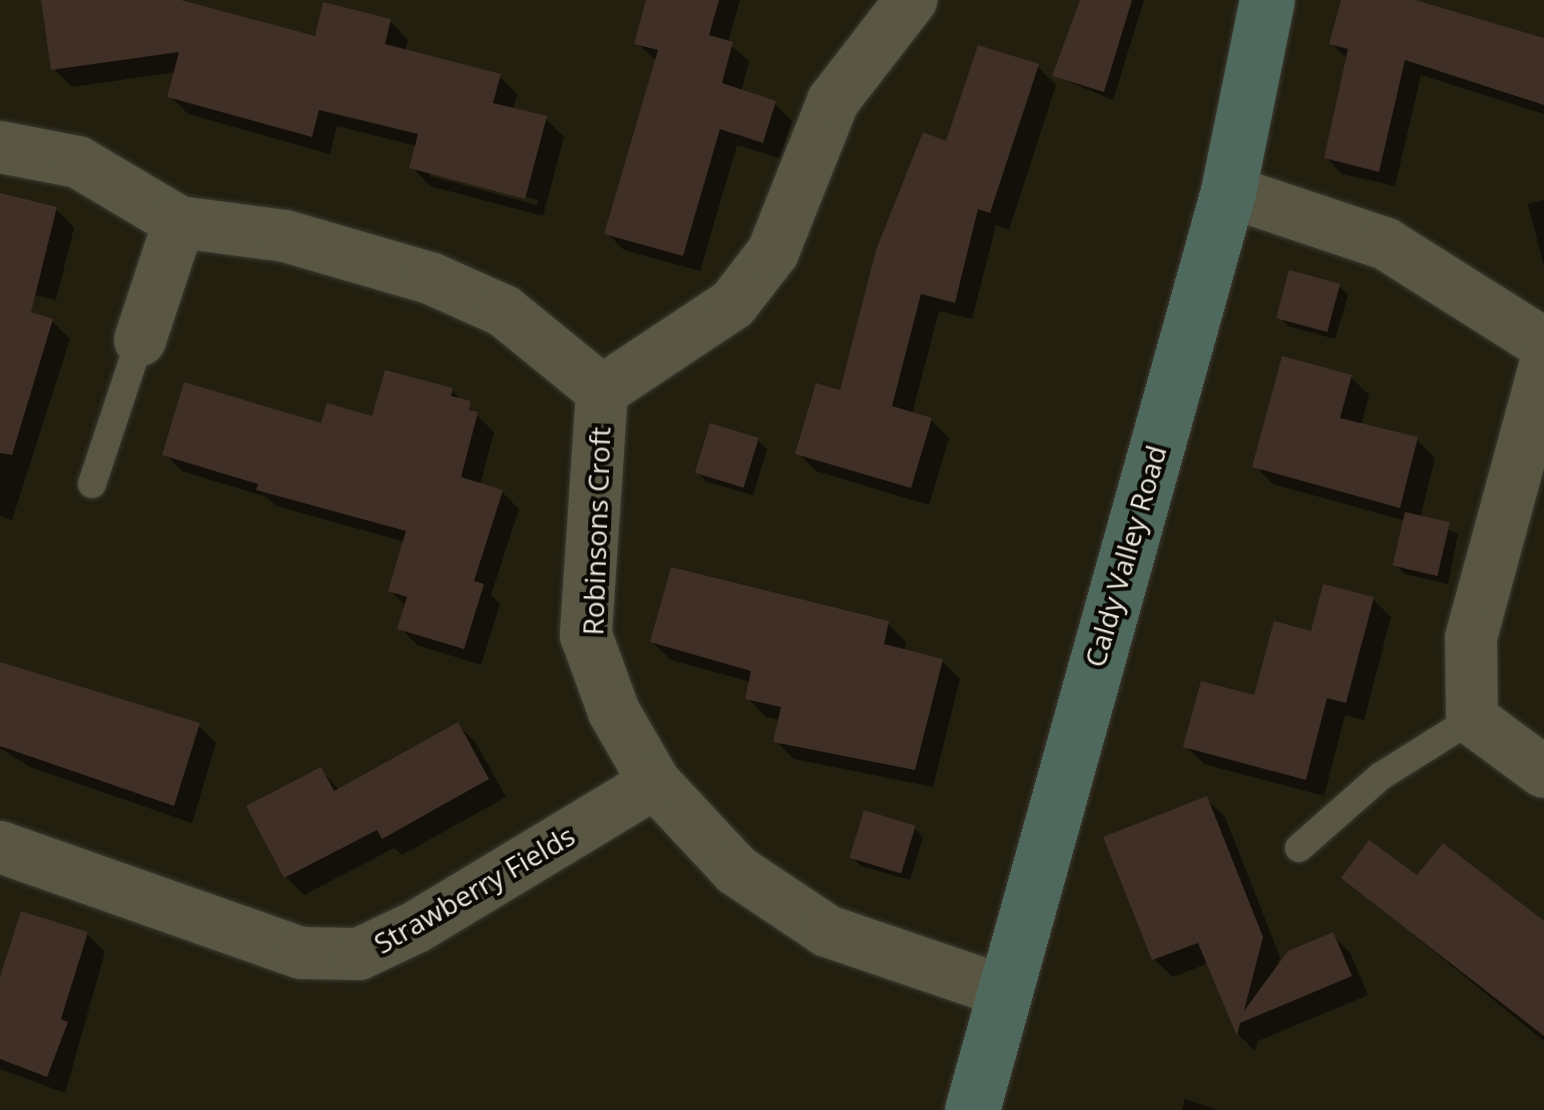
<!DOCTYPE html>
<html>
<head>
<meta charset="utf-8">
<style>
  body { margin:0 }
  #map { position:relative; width:1544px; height:1110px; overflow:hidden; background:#221f0f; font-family:"Open Sans",sans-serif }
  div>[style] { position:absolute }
  .shadow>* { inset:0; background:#0007 }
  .building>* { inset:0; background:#3f2f26; transform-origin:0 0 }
  .roads { filter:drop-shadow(0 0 2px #3d3a31) drop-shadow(0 0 2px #3d3a31) }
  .lane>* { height:28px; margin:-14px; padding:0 14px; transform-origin:14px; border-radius:14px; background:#595644 }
  .street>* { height:52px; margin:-26px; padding:0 26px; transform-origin:26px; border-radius:26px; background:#595644 }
  .secondary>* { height:55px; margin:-27.5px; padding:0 27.5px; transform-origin:27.5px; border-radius:27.5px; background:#4f695e }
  span { translate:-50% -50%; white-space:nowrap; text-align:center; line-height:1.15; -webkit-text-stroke:8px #0a0904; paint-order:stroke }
  .street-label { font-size:28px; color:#ebe9df }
</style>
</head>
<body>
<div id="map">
  <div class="shadow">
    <i style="clip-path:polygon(evenodd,118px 0,172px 0,316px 39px,390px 21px,408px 40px,405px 52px,499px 76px,517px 94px,513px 110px,546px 119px,564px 137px,543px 216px,430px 186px,412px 167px,417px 146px,337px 126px,330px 154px,188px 114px,170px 96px,176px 72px,72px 87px,54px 69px,118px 0,430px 171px,538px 200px,537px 205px,430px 176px,430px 171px)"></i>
    <i style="clip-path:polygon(649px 0,740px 0,728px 43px,749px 61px,741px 92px,775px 104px,792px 121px,780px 158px,737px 145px,700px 271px,624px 250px,607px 233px,657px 61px,637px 43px)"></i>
    <i style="clip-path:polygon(1082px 0,1144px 0,1113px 100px,1055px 76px)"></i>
    <i style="clip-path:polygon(1343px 0,1398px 0,1544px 43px,1544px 114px,1421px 75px,1395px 186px,1342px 174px,1326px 157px,1348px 60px,1332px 43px)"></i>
    <i style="clip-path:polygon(1038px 67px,1056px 85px,1009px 230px,996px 225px,972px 319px,939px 311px,912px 414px,931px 420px,949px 438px,929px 505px,816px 471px,798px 453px,842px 393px,947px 144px)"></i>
    <i style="clip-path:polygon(0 196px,56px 209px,74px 228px,56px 300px,0 287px)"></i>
    <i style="clip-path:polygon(1544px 200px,1544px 266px,1528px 204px)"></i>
    <i style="clip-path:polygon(1339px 286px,1348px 295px,1335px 339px,1288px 326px,1279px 317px)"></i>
    <i style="clip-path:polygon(52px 321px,70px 339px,12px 520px,0 516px,0 324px)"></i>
    <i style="clip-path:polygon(1351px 377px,1369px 395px,1361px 426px,1417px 440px,1435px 458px,1420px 518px,1458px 534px,1448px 584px,1405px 574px,1396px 565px,1406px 521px,1273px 484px,1255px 466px)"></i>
    <i style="clip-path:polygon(452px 391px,494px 432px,480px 485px,502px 492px,519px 509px,491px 595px,500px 604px,481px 665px,417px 645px,400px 628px,407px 607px,390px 590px,406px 542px,276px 506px,267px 497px,182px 471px,165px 454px,374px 420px)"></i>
    <i style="clip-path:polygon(758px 440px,767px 449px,753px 495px,707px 482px,698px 473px)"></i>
    <i style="clip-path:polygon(1373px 599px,1391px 617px,1364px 720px,1345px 715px,1324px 796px,1204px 764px,1186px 746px,1256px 698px,1313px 634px)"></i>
    <i style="clip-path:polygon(888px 624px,906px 642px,904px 652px,942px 661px,960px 679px,933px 787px,794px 759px,776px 741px,780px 720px,766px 717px,748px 698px,751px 682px,671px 660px,652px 642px)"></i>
    <i style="clip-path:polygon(0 666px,198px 725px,216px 743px,192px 823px,30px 767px,0 748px)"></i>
    <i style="clip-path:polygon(458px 725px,476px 743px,506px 797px,402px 855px,394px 848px,304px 895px,286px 877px,321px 770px,340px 791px)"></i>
    <i style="clip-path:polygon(1206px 799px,1225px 817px,1280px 957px,1277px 968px,1332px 935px,1350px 953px,1368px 995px,1258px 1041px,1255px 1051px,1239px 1035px,1209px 963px,1173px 977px,1154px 959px)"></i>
    <i style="clip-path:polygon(914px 828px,923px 837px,910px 880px,861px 866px,852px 857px)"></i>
    <i style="clip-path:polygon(1344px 878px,1418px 878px,1544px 921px,1544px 1041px)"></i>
    <i style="clip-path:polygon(87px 934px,105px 952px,65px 1093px,0 1069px,0 985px)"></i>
    <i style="clip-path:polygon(1185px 1099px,1218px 1110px,1182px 1110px)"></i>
  </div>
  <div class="building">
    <i style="clip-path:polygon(41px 0,181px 0,315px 36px,323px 2px,391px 19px,385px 44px,501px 74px,493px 103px,547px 116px,525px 199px,409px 168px,418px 134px,319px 110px,312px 137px,167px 97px,179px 52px,51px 70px)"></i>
    <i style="clip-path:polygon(646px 0,719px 0,709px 35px,733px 42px,722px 83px,776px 101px,763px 143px,720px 129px,683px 256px,604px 234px,658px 50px,634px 44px)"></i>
    <i style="clip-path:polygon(1080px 0,1132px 0,1104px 92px,1052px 76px)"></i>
    <i style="clip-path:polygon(1341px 0,1415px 0,1544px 38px,1544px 105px,1405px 60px,1379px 172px,1324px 158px,1348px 49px,1329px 44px)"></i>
    <i style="clip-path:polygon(978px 45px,1039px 64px,990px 213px,978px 209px,955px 303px,921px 294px,892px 406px,932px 418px,911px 488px,795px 454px,816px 383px,840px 390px,876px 250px,923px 132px,946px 141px)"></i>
    <i style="clip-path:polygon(0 193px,57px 207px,31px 312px,53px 319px,12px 455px,0 453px)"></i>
    <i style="left:1289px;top:270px;width:53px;height:50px;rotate:15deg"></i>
    <i style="clip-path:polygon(1282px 356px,1352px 375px,1340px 418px,1418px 437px,1400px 508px,1252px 467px)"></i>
    <i style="clip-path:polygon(385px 370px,453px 388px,451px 396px,471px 401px,469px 410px,478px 412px,461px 477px,503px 490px,474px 581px,484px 584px,464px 649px,397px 629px,407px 597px,388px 591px,406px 531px,256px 490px,258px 484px,162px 455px,184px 382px,321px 423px,327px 403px,372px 416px)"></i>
    <i style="left:710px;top:423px;width:51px;height:52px;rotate:17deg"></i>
    <i style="left:1405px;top:512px;width:46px;height:55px;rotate:13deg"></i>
    <i style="clip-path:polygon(671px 567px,889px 621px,884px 644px,943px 659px,915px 770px,773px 742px,781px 707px,745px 699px,751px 671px,650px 642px)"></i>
    <i style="clip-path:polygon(1323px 584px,1374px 597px,1346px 703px,1327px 698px,1306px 780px,1183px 747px,1201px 681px,1254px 695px,1274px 621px,1311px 631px)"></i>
    <i style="clip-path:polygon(0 662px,200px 723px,174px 806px,0 746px)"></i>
    <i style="clip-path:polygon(458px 722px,489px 779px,382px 839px,377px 830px,284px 878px,246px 806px,321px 767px,334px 791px)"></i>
    <i style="clip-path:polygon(1207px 796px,1263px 937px,1244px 1011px,1288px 951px,1333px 932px,1352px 976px,1240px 1023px,1237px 1036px,1198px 943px,1152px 960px,1103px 837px)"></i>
    <i style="left:864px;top:810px;width:54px;height:50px;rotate:17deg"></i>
    <i style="clip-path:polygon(1369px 840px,1417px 875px,1443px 843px,1544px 921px,1544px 1036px,1341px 878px)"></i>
    <i style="clip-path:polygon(21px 911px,88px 932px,61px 1019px,68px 1022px,47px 1077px,0 1059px,0 977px)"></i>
  </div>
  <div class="roads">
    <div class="lane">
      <i style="left:92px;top:484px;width:152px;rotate:-71.6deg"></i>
      <i style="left:1299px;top:848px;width:109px;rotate:-41.3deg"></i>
      <i style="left:1381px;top:776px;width:107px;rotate:-32.1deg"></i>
    </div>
    <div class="street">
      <i style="left:0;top:147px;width:79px;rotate:10.9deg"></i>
      <i style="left:78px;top:162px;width:117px;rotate:30.7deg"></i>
      <i style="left:179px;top:222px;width:107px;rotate:7.5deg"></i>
      <i style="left:285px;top:236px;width:151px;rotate:16.2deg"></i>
      <i style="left:430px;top:278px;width:81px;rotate:24deg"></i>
      <i style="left:504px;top:311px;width:127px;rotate:39.2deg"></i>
      <i style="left:602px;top:391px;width:245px;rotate:93.8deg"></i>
      <i style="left:586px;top:635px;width:82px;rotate:70deg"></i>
      <i style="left:614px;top:712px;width:82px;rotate:60deg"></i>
      <i style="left:655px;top:783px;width:119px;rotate:47deg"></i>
      <i style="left:736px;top:870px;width:110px;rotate:33.8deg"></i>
      <i style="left:827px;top:931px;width:186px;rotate:18.8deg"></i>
      <i style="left:1228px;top:191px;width:167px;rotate:18.5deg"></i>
      <i style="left:1386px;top:244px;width:187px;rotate:32.3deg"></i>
      <i style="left:140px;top:340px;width:124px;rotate:-71.7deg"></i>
      <i style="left:1544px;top:369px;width:279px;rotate:105.2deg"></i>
      <i style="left:1471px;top:638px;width:81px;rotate:89.3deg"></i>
      <i style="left:1472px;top:719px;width:89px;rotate:36.4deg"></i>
      <i style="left:602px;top:391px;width:157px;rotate:-33.6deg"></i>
      <i style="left:733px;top:304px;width:66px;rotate:-52.4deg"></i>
      <i style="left:773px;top:252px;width:162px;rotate:-68.3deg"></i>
      <i style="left:833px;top:101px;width:128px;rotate:-52.3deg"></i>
      <i style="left:0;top:847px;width:319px;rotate:19.4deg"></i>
      <i style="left:301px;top:953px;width:58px;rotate:1deg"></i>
      <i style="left:359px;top:954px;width:63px;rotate:-25.3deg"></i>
      <i style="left:416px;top:927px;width:279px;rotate:-31.1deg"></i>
    </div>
    <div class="secondary">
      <i style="left:972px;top:1110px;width:954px;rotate:-74.43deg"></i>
      <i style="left:1228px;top:191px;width:195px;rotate:-78.5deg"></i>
    </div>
  </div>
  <div class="street-label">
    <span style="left:596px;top:531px;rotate:-88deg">Robinsons Croft</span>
    <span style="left:1125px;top:556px;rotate:-74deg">Caldy Valley Road</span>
    <span style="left:474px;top:889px;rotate:-30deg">Strawberry Fields</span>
  </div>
</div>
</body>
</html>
